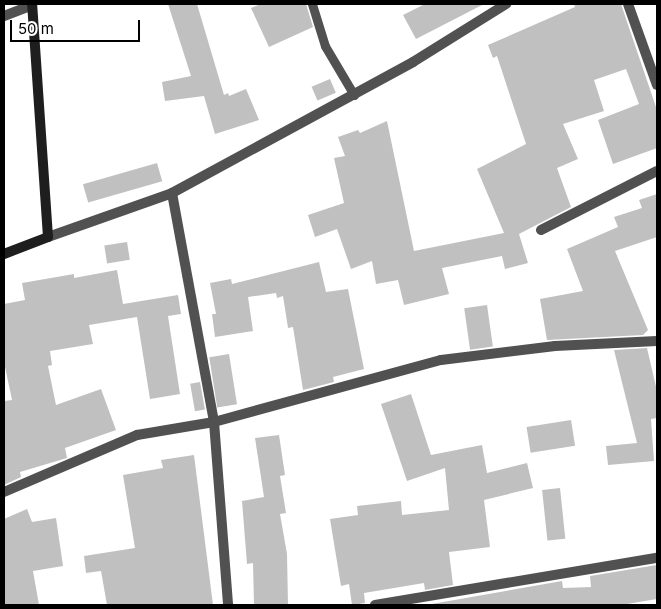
<!DOCTYPE html>
<html>
<head>
<meta charset="utf-8">
<style>
  body { margin:0 }
  #map { position:relative; width:661px; height:609px; overflow:hidden; background:#fff; font-family:Inter,sans-serif }
  div>[style] { position:absolute }
  .building>* { inset:0; background:#c0c0c0; transform-origin:0 0 }
  .lane>* { height:9px; margin:-4.5px; padding:0 4.5px; transform-origin:4.5px; border-radius:4.5px; background:#515151 }
  .street>* { height:10px; margin:-5px; padding:0 5px; transform-origin:5px; border-radius:5px; background:#515151 }
  .secondary>* { height:10px; margin:-5px; padding:0 5px; transform-origin:5px; border-radius:5px; background:#1e1e1e }
  span { translate:-50% -50%; white-space:nowrap; text-align:center; line-height:1.15; -webkit-text-stroke:5px #fff; paint-order:stroke }
  .frame { position:absolute; inset:0; border:5px solid #000; pointer-events:none }
  .scale { position:absolute; left:10px; top:20px; width:130px; height:22px; box-sizing:border-box; border:2px solid #000; border-top:0; padding-left:6px; font-size:15px; line-height:18px; white-space:nowrap; color:#000; -webkit-text-stroke:4px #fff; paint-order:stroke }
</style>
</head>
<body>
<div id="map">
  <div class="building">
    <i style="clip-path:polygon(168px 4px,197px 4px,224px 95px,228px 93px,229px 96px,246px 89px,259px 120px,215px 134px,204px 96px,165px 101px,162px 82px,191px 76px)"></i>
    <i style="clip-path:polygon(261px 4px,306px 4px,313px 27px,269px 47px,251px 8px)"></i>
    <i style="clip-path:polygon(425px 4px,484px 4px,416px 39px,403px 15px)"></i>
    <i style="clip-path:polygon(574px 4px,621px 4px,657px 110px,657px 148px,613px 164px,598px 120px,639px 104px,626px 69px,594px 80px,604px 111px,563px 124px,578px 159px,557px 168px,571px 207px,519px 234px,528px 263px,505px 269px,502px 256px,442px 268px,449px 294px,404px 305px,398px 280px,376px 284px,372px 261px,351px 269px,337px 229px,315px 237px,308px 215px,344px 203px,334px 158px,345px 156px,338px 137px,358px 130px,360px 133px,387px 121px,414px 251px,504px 233px,477px 169px,526px 144px,497px 56px,493px 58px,488px 45px,575px 7px)"></i>
    <i style="left:330px;top:79px;width:15px;height:20px;rotate:67deg"></i>
    <i style="left:157px;top:163px;width:19px;height:77px;rotate:74deg"></i>
    <i style="clip-path:polygon(657px 194px,657px 237px,615px 251px,648px 330px,643px 335px,547px 340px,540px 299px,583px 291px,567px 249px,618px 227px,614px 217px,642px 208px,639px 200px)"></i>
    <i style="left:127px;top:242px;width:18px;height:23px;rotate:81deg"></i>
    <i style="clip-path:polygon(319px 262px,326px 292px,348px 289px,364px 369px,333px 377px,334px 382px,303px 390px,293px 327px,288px 328px,283px 296px,277px 298px,276px 293px,248px 297px,253px 331px,215px 337px,212px 314px,216px 314px,210px 283px,231px 279px,232px 284px)"></i>
    <i style="clip-path:polygon(117px 270px,123px 304px,178px 295px,181px 314px,168px 316px,180px 394px,150px 399px,137px 317px,89px 325px,93px 344px,50px 351px,52px 365px,48px 366px,56px 405px,101px 389px,116px 430px,65px 448px,67px 458px,20px 472px,21px 477px,4px 485px,4px 401px,12px 400px,4px 362px,4px 304px,25px 300px,22px 283px,74px 274px,74px 278px)"></i>
    <i style="left:487px;top:305px;width:42px;height:23px;rotate:82deg"></i>
    <i style="clip-path:polygon(647px 348px,657px 391px,657px 418px,651px 419px,654px 461px,608px 465px,606px 446px,637px 443px,614px 350px)"></i>
    <i style="left:229px;top:354px;width:51px;height:20px;rotate:81deg"></i>
    <i style="left:200px;top:382px;width:28px;height:10px;rotate:80deg"></i>
    <i style="clip-path:polygon(411px 394px,431px 455px,482px 445px,487px 473px,527px 463px,533px 488px,484px 500px,490px 547px,449px 552px,453px 585px,425px 590px,424px 583px,364px 593px,365px 603px,352px 605px,349px 584px,341px 586px,330px 519px,358px 515px,357px 506px,401px 501px,402px 515px,449px 510px,445px 468px,407px 481px,381px 404px)"></i>
    <i style="left:571px;top:420px;width:26px;height:45px;rotate:81deg"></i>
    <i style="clip-path:polygon(279px 435px,285px 475px,280px 476px,286px 513px,280px 514px,287px 554px,288px 605px,254px 605px,253px 563px,247px 564px,242px 501px,264px 497px,255px 438px)"></i>
    <i style="clip-path:polygon(194px 455px,213px 605px,107px 605px,101px 571px,86px 573px,84px 556px,135px 548px,123px 475px,163px 468px,161px 460px)"></i>
    <i style="left:560px;top:488px;width:51px;height:18px;rotate:84deg"></i>
    <i style="clip-path:polygon(27px 509px,32px 522px,56px 518px,63px 566px,33px 571px,39px 605px,5px 605px,4px 519px)"></i>
    <i style="clip-path:polygon(657px 565px,657px 599px,621px 605px,426px 605px,562px 581px,563px 588px,591px 587px,590px 576px)"></i>
  </div>
  <div class="lane">
    <i style="left:312px;top:4px;width:44px;rotate:72.8deg"></i>
    <i style="left:325px;top:46px;width:57px;rotate:59.4deg"></i>
  </div>
  <div class="street">
    <i style="left:628px;top:4px;width:86px;rotate:70.3deg"></i>
    <i style="left:4px;top:16px;width:30px;rotate:-21deg"></i>
    <i style="left:172px;top:193px;width:233px;rotate:79.6deg"></i>
    <i style="left:214px;top:422px;width:184px;rotate:85.6deg"></i>
    <i style="left:541px;top:230px;width:130px;rotate:-27deg"></i>
    <i style="left:48px;top:237px;width:132px;rotate:-19.5deg"></i>
    <i style="left:172px;top:193px;width:274px;rotate:-28.5deg"></i>
    <i style="left:413px;top:62px;width:110px;rotate:-31.9deg"></i>
    <i style="left:4px;top:492px;width:145px;rotate:-23.2deg"></i>
    <i style="left:137px;top:435px;width:78px;rotate:-9.6deg"></i>
    <i style="left:214px;top:422px;width:235px;rotate:-15.3deg"></i>
    <i style="left:441px;top:360px;width:115px;rotate:-7deg"></i>
    <i style="left:555px;top:346px;width:102px;rotate:-2.8deg"></i>
    <i style="left:375px;top:605px;width:286px;rotate:-9.5deg"></i>
  </div>
  <div class="secondary">
    <i style="left:4px;top:254px;width:47px;rotate:-21.1deg"></i>
    <i style="left:48px;top:237px;width:234px;rotate:-93.9deg"></i>
  </div>
  <div class="frame"></div>
  <div class="scale">50 m</div>
</div>
</body>
</html>
